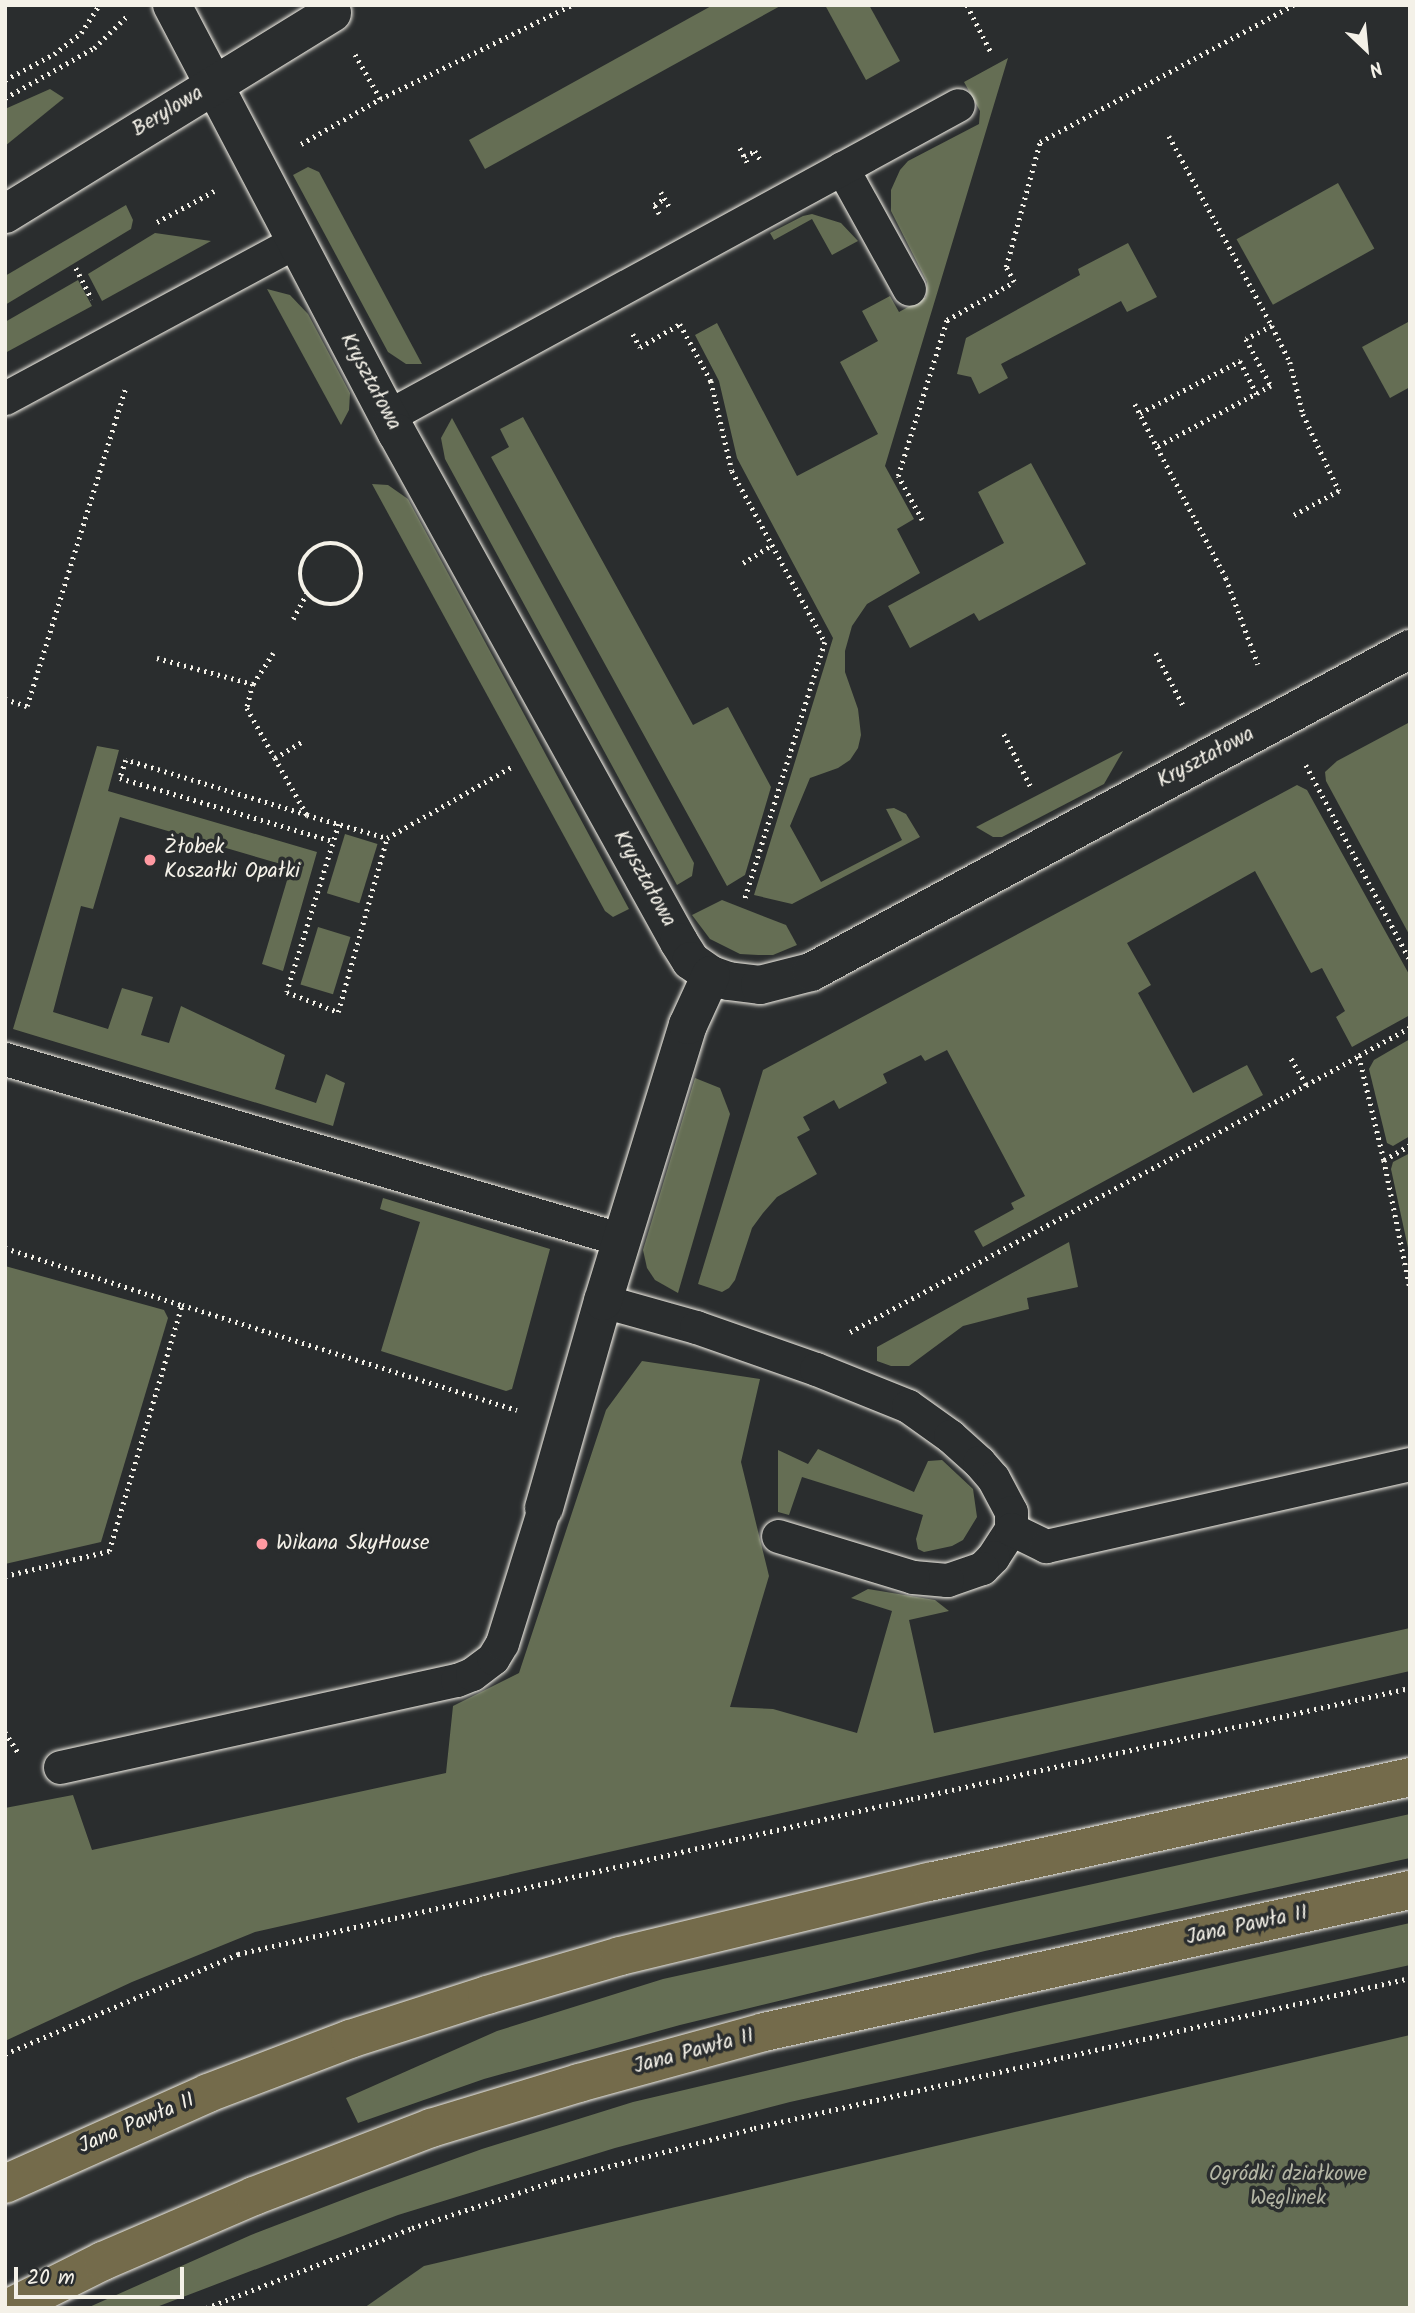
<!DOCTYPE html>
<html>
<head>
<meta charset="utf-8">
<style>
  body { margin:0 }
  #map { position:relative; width:1415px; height:2313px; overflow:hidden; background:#2a2d2e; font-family:Kalam,sans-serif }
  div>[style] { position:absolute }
  .green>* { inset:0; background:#656e54; transform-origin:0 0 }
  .path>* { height:4.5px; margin-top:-2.25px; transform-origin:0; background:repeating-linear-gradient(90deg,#f4f1e8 0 2px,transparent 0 7px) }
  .path>.ring { margin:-2.25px; padding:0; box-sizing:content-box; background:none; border:4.5px solid #f4f1e8; border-radius:50% }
  .roads { filter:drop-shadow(0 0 2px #f4f1e8) drop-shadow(0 0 2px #f4f1e8) }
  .service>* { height:33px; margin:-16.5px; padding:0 16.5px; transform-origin:16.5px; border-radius:16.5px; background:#2a2d2e }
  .minor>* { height:38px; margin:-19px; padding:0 19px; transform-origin:19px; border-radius:19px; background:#2a2d2e }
  .primary>* { height:38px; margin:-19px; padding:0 19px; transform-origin:19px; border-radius:19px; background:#746b4b }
  .dots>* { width:19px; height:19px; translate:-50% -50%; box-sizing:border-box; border:4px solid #2a2d2e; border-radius:50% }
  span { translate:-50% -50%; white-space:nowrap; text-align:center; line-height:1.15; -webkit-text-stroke:7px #2a2d2e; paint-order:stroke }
  .street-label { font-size:21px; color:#f4f1e8 }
  .poi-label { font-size:21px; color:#f4f1e8 }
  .left { translate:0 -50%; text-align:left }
  .park-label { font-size:21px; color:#b4b6a5 }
  .frame { position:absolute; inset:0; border:7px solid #f4f1e8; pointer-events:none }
  .north { position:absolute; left:1331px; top:14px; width:70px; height:70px; -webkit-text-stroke:5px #2a2d2e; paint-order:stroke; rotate:154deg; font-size:19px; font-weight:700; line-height:28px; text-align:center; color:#f4f1e8 }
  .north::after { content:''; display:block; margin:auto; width:24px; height:32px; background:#f4f1e8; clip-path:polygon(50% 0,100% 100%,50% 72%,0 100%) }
  .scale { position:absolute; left:14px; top:2267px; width:170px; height:32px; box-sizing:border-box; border:4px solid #f4f1e8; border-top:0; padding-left:9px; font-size:21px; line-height:24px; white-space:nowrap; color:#f4f1e8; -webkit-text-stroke:5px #2a2d2e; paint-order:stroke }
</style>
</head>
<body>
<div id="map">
  <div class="green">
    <i style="clip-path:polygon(713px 5px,782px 5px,485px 169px,469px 140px)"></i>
    <i style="clip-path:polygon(825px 5px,869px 5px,900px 61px,866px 80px)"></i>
    <i style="clip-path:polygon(1008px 58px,885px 466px,914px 519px,897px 529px,920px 573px,867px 604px,852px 626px,845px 651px,845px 672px,858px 709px,861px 735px,858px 748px,850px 760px,838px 768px,810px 778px,790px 826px,821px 882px,902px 840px,886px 809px,894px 808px,906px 814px,920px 837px,792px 904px,754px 895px,833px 638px,737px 458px,719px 381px,695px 335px,717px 323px,797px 476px,878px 434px,840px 362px,878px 341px,862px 311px,890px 296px,899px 312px,926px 297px,927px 282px,891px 211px,891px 190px,900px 170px,908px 161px,979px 124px,980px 111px,964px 82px)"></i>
    <i style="clip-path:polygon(50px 89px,64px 98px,5px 146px,5px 109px)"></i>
    <i style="clip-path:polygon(308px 167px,319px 172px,422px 364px,406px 364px,388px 352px,293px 175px)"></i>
    <i style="left:1338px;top:183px;width:75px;height:116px;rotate:61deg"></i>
    <i style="clip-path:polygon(126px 205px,133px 220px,131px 229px,5px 305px,5px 276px)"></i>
    <i style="clip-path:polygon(812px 214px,841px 223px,858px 241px,832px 255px,812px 219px,774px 240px,770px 233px,803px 216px)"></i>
    <i style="clip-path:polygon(155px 233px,211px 241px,102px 301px,88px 274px)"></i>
    <i style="clip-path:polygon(1128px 243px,1157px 297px,1127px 312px,1121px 301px,1001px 364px,1008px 378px,979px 394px,971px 377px,957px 374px,966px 338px,1080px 275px,1078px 269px)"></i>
    <i style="clip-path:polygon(78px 280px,92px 306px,5px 353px,5px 322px)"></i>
    <i style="clip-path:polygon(267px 289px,290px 295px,308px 314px,350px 393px,349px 410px,341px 425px)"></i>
    <i style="clip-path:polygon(1410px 321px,1410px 387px,1390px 398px,1362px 347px)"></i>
    <i style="clip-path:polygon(523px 417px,693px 725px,728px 707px,771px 787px,745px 875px,727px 886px,491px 457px,509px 447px,500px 429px)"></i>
    <i style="clip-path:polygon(452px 418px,694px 863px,692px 876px,677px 885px,445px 459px,441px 438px)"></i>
    <i style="clip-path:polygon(1031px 463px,1086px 564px,979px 621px,974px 613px,910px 648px,888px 606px,1004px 543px,978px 492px)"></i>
    <i style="clip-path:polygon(372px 484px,388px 485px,408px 499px,629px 909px,613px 917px,605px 911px)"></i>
    <i style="clip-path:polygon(1410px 722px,1410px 936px,1326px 781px,1325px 772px,1337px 761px)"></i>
    <i style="clip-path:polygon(97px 746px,119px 750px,108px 791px,317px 852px,283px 971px,262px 964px,291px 867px,120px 817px,93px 909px,81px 906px,53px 1012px,108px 1029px,122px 988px,153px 997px,141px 1035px,169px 1043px,181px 1006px,285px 1055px,275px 1089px,316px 1103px,326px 1074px,345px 1083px,333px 1126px,13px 1029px)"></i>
    <i style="clip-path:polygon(1123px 751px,1104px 784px,1002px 837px,993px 837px,976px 827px)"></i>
    <i style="clip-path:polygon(1297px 785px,1307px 790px,1410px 976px,1410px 1015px,1352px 1047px,1336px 1017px,1345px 1011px,1322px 968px,1311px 973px,1255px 871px,1127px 943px,1151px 985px,1138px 993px,1193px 1093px,1247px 1065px,1263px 1095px,983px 1247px,974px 1231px,1014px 1209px,1011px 1203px,1025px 1196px,947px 1050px,925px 1061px,921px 1055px,883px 1074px,887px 1083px,839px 1109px,834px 1100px,803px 1117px,810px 1130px,797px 1137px,817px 1174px,777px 1197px,763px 1213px,752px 1228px,735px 1280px,729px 1288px,722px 1292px,698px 1284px,763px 1070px)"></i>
    <i style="left:345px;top:834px;width:34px;height:62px;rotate:17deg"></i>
    <i style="clip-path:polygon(722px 900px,786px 925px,797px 945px,773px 955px,758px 955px,740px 954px,710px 939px,692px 915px)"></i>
    <i style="left:318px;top:927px;width:34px;height:60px;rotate:17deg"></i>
    <i style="clip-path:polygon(1410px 1039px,1410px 1136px,1393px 1146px,1387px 1143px,1369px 1069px,1374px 1060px)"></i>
    <i style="clip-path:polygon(695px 1078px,720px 1088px,730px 1114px,678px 1293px,655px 1280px,647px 1268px,643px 1250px)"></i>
    <i style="clip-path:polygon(1410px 1153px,1410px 1257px,1391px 1169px,1393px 1162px)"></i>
    <i style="clip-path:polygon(383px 1198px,550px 1249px,512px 1389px,506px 1391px,381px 1351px,420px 1222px,380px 1209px)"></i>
    <i style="clip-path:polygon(1069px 1242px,1078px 1287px,1027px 1298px,1029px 1309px,963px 1326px,909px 1366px,891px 1366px,877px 1361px,877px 1347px)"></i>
    <i style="clip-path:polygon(5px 1266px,164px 1310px,168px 1318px,101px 1542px,5px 1564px)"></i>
    <i style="clip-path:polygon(642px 1361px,760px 1379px,741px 1462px,769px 1576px,730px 1707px,773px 1709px,857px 1733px,892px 1611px,851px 1598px,868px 1589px,935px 1600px,949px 1611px,909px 1620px,934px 1733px,1410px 1628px,1410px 1671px,255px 1932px,132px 1982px,5px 2041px,5px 1808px,73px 1795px,92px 1850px,446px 1773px,453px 1706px,519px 1673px,606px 1410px)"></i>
    <i style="clip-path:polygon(818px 1449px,914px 1492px,928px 1461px,942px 1460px,973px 1489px,977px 1517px,963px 1540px,952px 1546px,924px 1552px,918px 1549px,916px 1539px,923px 1515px,802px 1477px,789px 1515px,778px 1512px,778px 1450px,808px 1464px)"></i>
    <i style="clip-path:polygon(1410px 1814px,1410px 1858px,985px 1951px,680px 2025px,484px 2079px,358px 2123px,346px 2098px,497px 2031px,663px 1979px)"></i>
    <i style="clip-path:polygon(1410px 1923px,1410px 1965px,790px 2102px,615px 2148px,398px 2215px,154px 2308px,87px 2308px,251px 2235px,363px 2192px,482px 2149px,633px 2102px,1045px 2005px)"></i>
    <i style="clip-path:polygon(1410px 2035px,1410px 2308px,364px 2308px,424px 2266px)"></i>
  </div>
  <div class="path">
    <i style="left:967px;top:5px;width:55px;rotate:63deg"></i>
    <i style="left:5px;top:80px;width:55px;rotate:-28deg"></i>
    <i style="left:54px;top:54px;width:34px;rotate:-38deg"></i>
    <i style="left:81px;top:33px;width:33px;rotate:-57deg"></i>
    <i style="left:5px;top:98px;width:102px;rotate:-29.3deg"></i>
    <i style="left:94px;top:48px;width:45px;rotate:-44.1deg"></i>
    <i style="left:380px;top:99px;width:214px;rotate:-26.1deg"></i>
    <i style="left:1169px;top:136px;width:216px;rotate:61.5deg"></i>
    <i style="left:1272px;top:326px;width:29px;rotate:153deg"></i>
    <i style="left:1246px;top:339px;width:53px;rotate:62deg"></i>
    <i style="left:1271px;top:386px;width:129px;rotate:151.8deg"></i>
    <i style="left:1157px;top:447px;width:148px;rotate:62.2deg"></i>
    <i style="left:1226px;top:578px;width:92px;rotate:69.6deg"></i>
    <i style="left:301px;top:144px;width:91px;rotate:-29.7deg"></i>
    <i style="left:380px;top:99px;width:51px;rotate:-119.6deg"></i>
    <i style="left:740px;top:148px;width:20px;rotate:63deg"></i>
    <i style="left:744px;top:156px;width:12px;rotate:-24deg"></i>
    <i style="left:755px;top:151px;width:12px;rotate:59deg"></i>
    <i style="left:661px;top:192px;width:20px;rotate:60deg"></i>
    <i style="left:659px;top:214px;width:10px;rotate:-119deg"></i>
    <i style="left:654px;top:205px;width:13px;rotate:-32deg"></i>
    <i style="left:157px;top:222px;width:65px;rotate:-28.5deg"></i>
    <i style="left:76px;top:268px;width:35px;rotate:63deg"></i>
    <i style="left:1272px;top:326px;width:40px;rotate:63.4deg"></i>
    <i style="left:1290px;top:362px;width:54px;rotate:76deg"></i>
    <i style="left:1303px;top:414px;width:85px;rotate:64.9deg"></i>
    <i style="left:1339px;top:491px;width:55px;rotate:151.6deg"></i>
    <i style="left:633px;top:334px;width:15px;rotate:62deg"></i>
    <i style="left:640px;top:347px;width:46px;rotate:-29.9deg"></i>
    <i style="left:680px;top:324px;width:65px;rotate:61.5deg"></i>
    <i style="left:711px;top:381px;width:92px;rotate:76.9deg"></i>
    <i style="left:732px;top:471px;width:195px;rotate:61.5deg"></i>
    <i style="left:825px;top:642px;width:269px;rotate:107.3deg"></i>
    <i style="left:1135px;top:404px;width:48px;rotate:62.9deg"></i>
    <i style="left:1140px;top:413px;width:113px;rotate:-27.5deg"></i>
    <i style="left:1240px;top:361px;width:37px;rotate:63deg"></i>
    <i style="left:922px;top:520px;width:50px;rotate:-118.6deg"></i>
    <i style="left:898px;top:476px;width:164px;rotate:-72.6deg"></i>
    <i style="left:947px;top:320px;width:77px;rotate:-29.6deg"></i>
    <i style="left:1014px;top:282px;width:17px;rotate:-118deg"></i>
    <i style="left:1006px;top:267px;width:130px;rotate:-74.8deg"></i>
    <i style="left:1040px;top:142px;width:288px;rotate:-28.4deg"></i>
    <i class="ring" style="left:300px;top:543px;width:57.5px;height:57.5px"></i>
    <i style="left:743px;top:563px;width:34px;rotate:-32deg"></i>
    <i style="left:293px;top:619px;width:30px;rotate:-62deg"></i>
    <i style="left:1156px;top:653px;width:59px;rotate:62.6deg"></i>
    <i style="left:157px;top:658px;width:99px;rotate:15.2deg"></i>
    <i style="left:253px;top:684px;width:37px;rotate:-57deg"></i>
    <i style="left:253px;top:684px;width:25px;rotate:104deg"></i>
    <i style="left:247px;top:708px;width:57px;rotate:60.8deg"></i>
    <i style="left:275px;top:758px;width:33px;rotate:-31deg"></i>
    <i style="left:5px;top:699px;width:23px;rotate:18deg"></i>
    <i style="left:27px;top:706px;width:332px;rotate:-72.8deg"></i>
    <i style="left:1004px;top:734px;width:59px;rotate:63deg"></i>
    <i style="left:275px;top:758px;width:65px;rotate:60.7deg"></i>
    <i style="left:307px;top:815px;width:83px;rotate:16deg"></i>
    <i style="left:387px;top:838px;width:145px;rotate:-29.7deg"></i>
    <i style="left:1306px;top:765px;width:221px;rotate:61.9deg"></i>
    <i style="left:307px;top:815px;width:189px;rotate:-163.1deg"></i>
    <i style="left:126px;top:760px;width:19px;rotate:108deg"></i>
    <i style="left:120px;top:778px;width:222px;rotate:16.5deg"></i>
    <i style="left:339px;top:824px;width:176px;rotate:107.2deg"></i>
    <i style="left:287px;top:992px;width:55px;rotate:21.4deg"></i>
    <i style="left:338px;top:1012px;width:181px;rotate:-74.3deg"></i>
    <i style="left:1410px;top:1028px;width:58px;rotate:151.2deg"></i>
    <i style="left:1359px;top:1056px;width:107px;rotate:76.5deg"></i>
    <i style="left:1384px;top:1160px;width:30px;rotate:-30deg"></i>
    <i style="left:1306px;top:1085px;width:60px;rotate:-28.7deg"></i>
    <i style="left:1384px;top:1160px;width:131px;rotate:78.5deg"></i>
    <i style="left:5px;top:1248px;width:186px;rotate:17.9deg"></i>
    <i style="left:850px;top:1332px;width:519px;rotate:-28.44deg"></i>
    <i style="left:1306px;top:1085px;width:34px;rotate:-120deg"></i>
    <i style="left:5px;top:1576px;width:107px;rotate:-13.5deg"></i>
    <i style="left:109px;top:1551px;width:257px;rotate:-73.5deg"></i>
    <i style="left:182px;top:1305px;width:351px;rotate:17.4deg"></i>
    <i style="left:5px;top:1732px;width:24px;rotate:57deg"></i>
    <i style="left:5px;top:2054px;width:254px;rotate:-23.2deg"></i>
    <i style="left:238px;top:1954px;width:691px;rotate:-12.97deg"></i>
    <i style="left:911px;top:1799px;width:511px;rotate:-12.54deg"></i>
    <i style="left:206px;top:2308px;width:221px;rotate:-21.2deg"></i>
    <i style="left:412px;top:2228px;width:150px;rotate:-18.3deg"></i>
    <i style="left:554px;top:2181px;width:207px;rotate:-14.8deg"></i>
    <i style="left:754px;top:2128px;width:673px;rotate:-12.88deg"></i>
  </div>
  <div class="roads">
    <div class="service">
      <i style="left:842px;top:168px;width:138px;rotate:61deg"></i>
      <i style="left:5px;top:398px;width:331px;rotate:-28.3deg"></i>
      <i style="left:388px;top:416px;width:649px;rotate:-28.62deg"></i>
      <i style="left:5px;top:1059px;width:644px;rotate:16.32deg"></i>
      <i style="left:603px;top:1301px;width:97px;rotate:15.6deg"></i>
      <i style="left:696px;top:1327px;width:127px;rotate:19.3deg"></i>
      <i style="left:816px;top:1369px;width:99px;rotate:21.9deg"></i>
      <i style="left:908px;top:1406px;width:52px;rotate:35.5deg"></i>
      <i style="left:950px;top:1436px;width:39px;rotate:42deg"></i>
      <i style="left:979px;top:1462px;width:21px;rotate:49deg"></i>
      <i style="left:993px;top:1478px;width:38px;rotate:62deg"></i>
      <i style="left:1011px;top:1512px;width:17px;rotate:90deg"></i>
      <i style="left:1011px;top:1529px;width:33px;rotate:123deg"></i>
      <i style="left:993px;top:1557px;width:16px;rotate:135deg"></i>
      <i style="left:982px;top:1568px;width:37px;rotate:161deg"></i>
      <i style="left:947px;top:1580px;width:34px;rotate:-175deg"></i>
      <i style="left:913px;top:1577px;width:141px;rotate:-163.1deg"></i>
      <i style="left:1011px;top:1529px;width:39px;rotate:26deg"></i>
      <i style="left:1046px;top:1546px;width:373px;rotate:-12.7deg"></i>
      <i style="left:60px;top:1767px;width:406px;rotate:-12.4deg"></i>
      <i style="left:457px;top:1680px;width:16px;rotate:-22deg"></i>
      <i style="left:472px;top:1674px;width:26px;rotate:-37deg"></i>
      <i style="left:493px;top:1658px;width:17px;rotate:-59deg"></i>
      <i style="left:502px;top:1643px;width:141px;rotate:-72.7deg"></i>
    </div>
    <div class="minor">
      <i style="left:172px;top:5px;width:484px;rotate:62.3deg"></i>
      <i style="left:397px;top:433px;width:582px;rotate:61.01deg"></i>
      <i style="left:679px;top:942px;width:22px;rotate:58deg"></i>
      <i style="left:691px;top:961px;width:24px;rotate:35deg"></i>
      <i style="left:711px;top:975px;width:18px;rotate:19deg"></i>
      <i style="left:728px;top:981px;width:32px;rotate:7deg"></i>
      <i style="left:760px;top:985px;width:53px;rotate:-14.3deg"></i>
      <i style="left:811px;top:972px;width:681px;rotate:-28.33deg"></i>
      <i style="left:5px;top:214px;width:384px;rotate:-31.6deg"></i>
      <i style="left:544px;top:1508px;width:215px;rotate:-74.1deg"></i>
      <i style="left:603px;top:1301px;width:289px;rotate:-72.9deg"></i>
      <i style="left:688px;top:1025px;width:55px;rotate:-65.3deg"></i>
    </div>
    <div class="primary">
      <i style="left:5px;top:2184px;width:222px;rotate:-24.1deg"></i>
      <i style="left:208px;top:2093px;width:152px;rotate:-20.8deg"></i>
      <i style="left:350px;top:2039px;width:144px;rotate:-17.8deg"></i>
      <i style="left:487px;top:1995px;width:139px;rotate:-16.3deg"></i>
      <i style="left:620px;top:1956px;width:318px;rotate:-13.5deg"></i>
      <i style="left:929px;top:1882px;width:492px;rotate:-12.3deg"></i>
      <i style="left:9px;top:2308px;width:105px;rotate:-26.6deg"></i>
      <i style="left:103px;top:2261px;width:164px;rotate:-23.3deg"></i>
      <i style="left:254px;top:2196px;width:190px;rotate:-21deg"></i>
      <i style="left:431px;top:2128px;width:155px;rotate:-16.9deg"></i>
      <i style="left:579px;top:2083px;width:192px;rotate:-15.4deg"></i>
      <i style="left:764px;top:2032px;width:661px;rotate:-12.4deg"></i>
    </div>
  </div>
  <div class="dots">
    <i style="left:150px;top:860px;background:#ff9aa2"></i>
    <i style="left:262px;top:1544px;background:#ff9aa2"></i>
  </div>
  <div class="street-label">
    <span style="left:168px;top:112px;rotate:-31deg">Berylowa</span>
    <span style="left:370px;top:382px;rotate:62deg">Kryształowa</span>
    <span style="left:1206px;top:758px;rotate:-28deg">Kryształowa</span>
    <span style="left:644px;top:879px;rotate:61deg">Kryształowa</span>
    <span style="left:1247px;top:1926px;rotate:-12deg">Jana Pawła II</span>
    <span style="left:694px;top:2052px;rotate:-15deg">Jana Pawła II</span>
    <span style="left:137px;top:2124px;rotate:-23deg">Jana Pawła II</span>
  </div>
  <div class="poi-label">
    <span class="left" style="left:164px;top:860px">Żłobek<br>Koszałki Opałki</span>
    <span class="left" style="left:276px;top:1544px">Wikana SkyHouse</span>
  </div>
  <div class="park-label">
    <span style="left:1288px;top:2187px">Ogródki działkowe<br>Węglinek</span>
  </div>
  <div class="frame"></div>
  <div class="north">N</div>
  <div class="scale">20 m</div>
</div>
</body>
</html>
